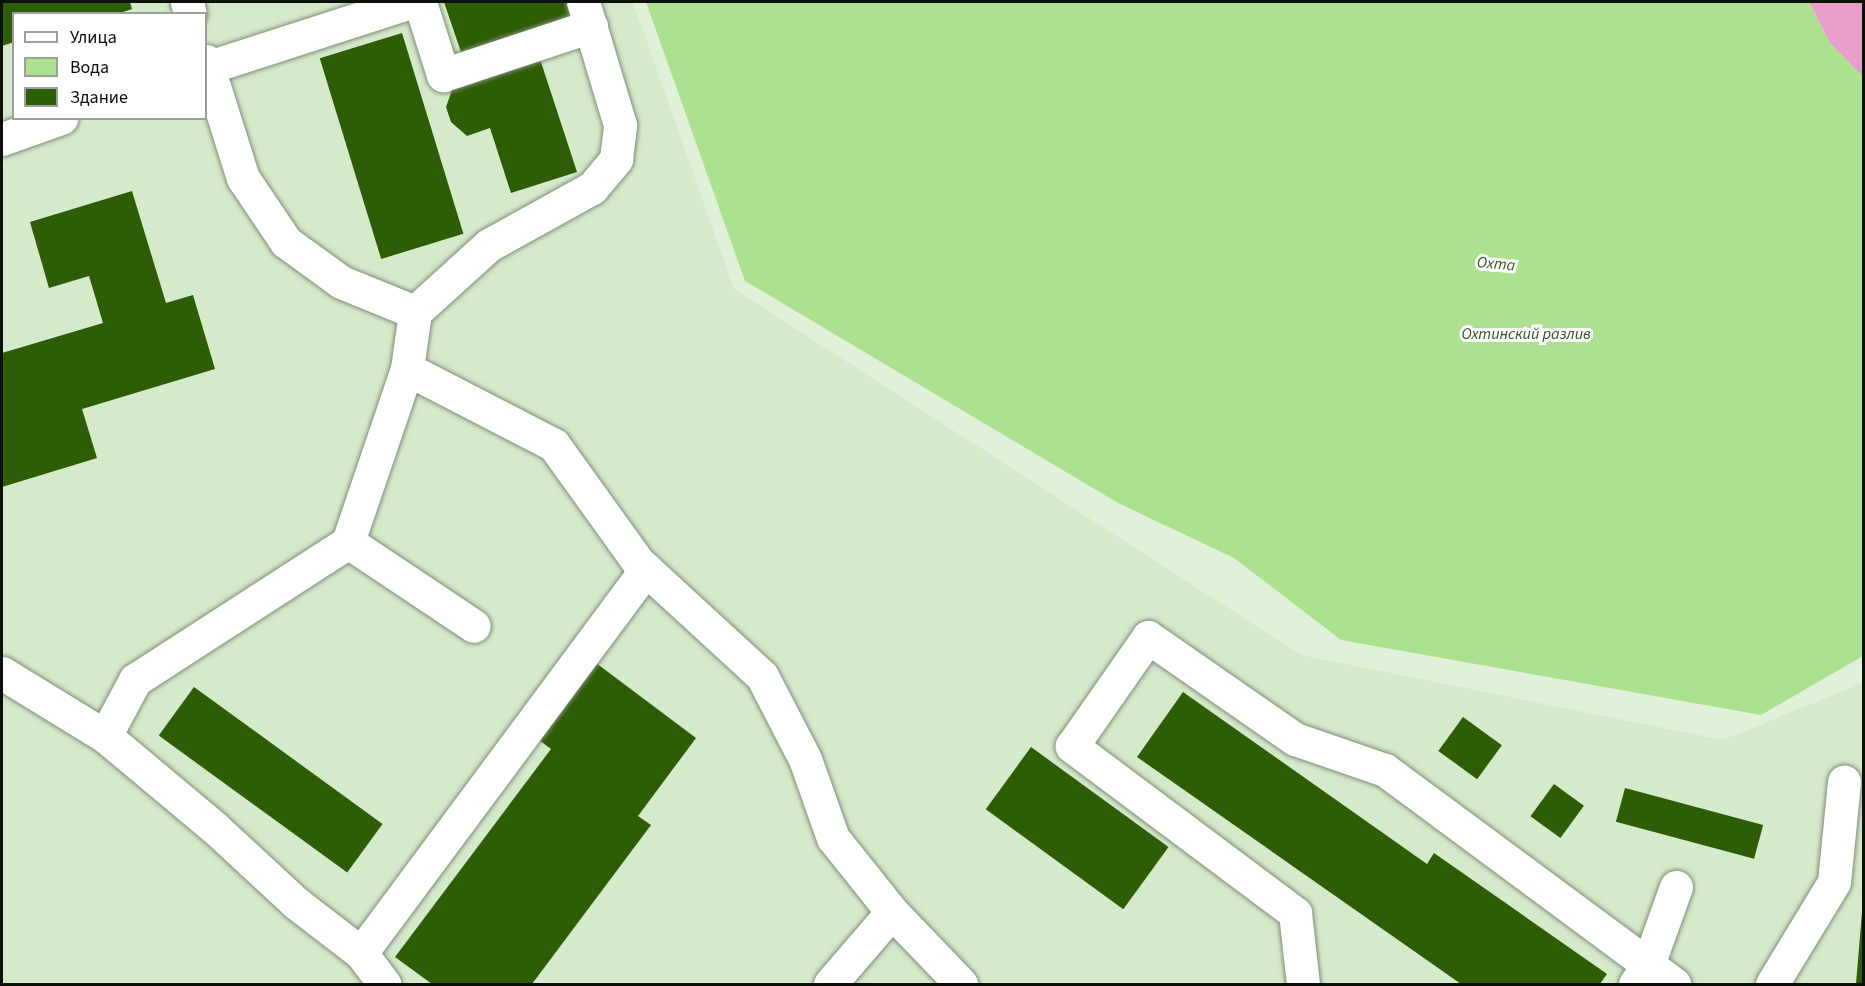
<!DOCTYPE html>
<html>
<head>
<meta charset="utf-8">
<style>
  body { margin:0 }
  #map { position:relative; width:1865px; height:986px; overflow:hidden; background:#e1f0d9; font-family:"Source Sans 3",sans-serif }
  div>[style] { position:absolute }
  .built>* { inset:0; background:#d5e9cb }
  .green>* { inset:0; background:#e99fcc }
  .water>* { inset:0; background:#ace28f }
  .building>* { inset:0; background:#2d5d04; transform-origin:0 0 }
  .roads { filter:drop-shadow(0 0 2px #808e79) drop-shadow(0 0 2px #808e79) }
  .minor>* { height:33px; margin:-16.5px; padding:0 16.5px; transform-origin:16.5px; border-radius:16.5px; background:#fff }
  span { translate:-50% -50%; white-space:nowrap; text-align:center; line-height:1.15; -webkit-text-stroke:6px #fff; paint-order:stroke }
  .water-label { font-size:16px; color:#32541d; font-style:italic }
  .frame { position:absolute; inset:0; border:3px solid #0b1008; pointer-events:none }
  .legend { position:absolute; left:12px; top:12px; width:195px; height:108px; box-sizing:border-box; background:#fff; border:2px solid #9d9f9c; margin:0; padding:8px 10px; list-style:none; font-size:18px; color:#0b1008 }
  .legend li { display:flex; align-items:center; gap:12px; height:30px }
  .legend b { width:30px; border:2px solid #9d9f9c }
</style>
</head>
<body>
<div id="map">
  <div class="built">
    <i style="clip-path:polygon(evenodd,2px 2px,633px 2px,734px 289px,1301px 655px,1723px 740px,1863px 683px,1863px 984px,2px 984px,2px 2px,14px 14px,206px 14px,206px 118px,14px 118px,14px 14px)"></i>
  </div>
  <div class="green">
    <i style="clip-path:polygon(1809px 2px,1863px 2px,1863px 77px,1829px 42px)"></i>
  </div>
  <div class="water">
    <i style="clip-path:polygon(646px 2px,1809px 2px,1829px 42px,1863px 77px,1863px 656px,1761px 715px,1341px 640px,1234px 558px,1118px 503px,745px 281px)"></i>
  </div>
  <div class="building">
    <i style="clip-path:polygon(2px 2px,130px 2px,132px 9px,117px 14px,14px 14px,14px 42px,2px 46px)"></i>
    <i style="clip-path:polygon(444px 2px,566px 2px,572px 18px,462px 55px)"></i>
    <i style="left:402px;top:33px;width:210px;height:86px;rotate:73deg"></i>
    <i style="clip-path:polygon(539px 56px,577px 172px,511px 193px,490px 128px,467px 136px,451px 122px,446px 107px,452px 90px,475px 83px,473px 77px)"></i>
    <i style="clip-path:polygon(132px 191px,166px 303px,193px 295px,215px 369px,82px 409px,97px 458px,2px 487px,2px 353px,103px 323px,89px 276px,49px 288px,30px 222px)"></i>
    <i style="clip-path:polygon(592px 660px,696px 738px,638px 816px,651px 825px,532px 984px,432px 984px,395px 957px,551px 749px,535px 737px)"></i>
    <i style="left:194px;top:687px;width:233px;height:60px;rotate:36deg"></i>
    <i style="clip-path:polygon(1183px 692px,1427px 864px,1434px 853px,1607px 974px,1600px 984px,1461px 984px,1137px 757px)"></i>
    <i style="left:1463px;top:717px;width:48px;height:42px;rotate:36deg"></i>
    <i style="left:1031px;top:747px;width:170px;height:77px;rotate:36deg"></i>
    <i style="left:1554px;top:784px;width:37px;height:40px;rotate:36deg"></i>
    <i style="left:1625px;top:788px;width:143px;height:35px;rotate:15deg"></i>
    <i style="clip-path:polygon(1862px 912px,1864px 984px,1856px 984px)"></i>
  </div>
  <div class="roads">
    <div class="minor">
      <i style="left:187px;top:2px;width:12px;rotate:76deg"></i>
      <i style="left:420px;top:2px;width:77px;rotate:72.5deg"></i>
      <i style="left:443px;top:75px;width:156px;rotate:-18.3deg"></i>
      <i style="left:206px;top:61px;width:123px;rotate:72.5deg"></i>
      <i style="left:243px;top:178px;width:77px;rotate:56.1deg"></i>
      <i style="left:286px;top:242px;width:68px;rotate:36deg"></i>
      <i style="left:341px;top:282px;width:80px;rotate:22.1deg"></i>
      <i style="left:206px;top:68px;width:214px;rotate:-17.9deg"></i>
      <i style="left:2px;top:139px;width:63px;rotate:-19.6deg"></i>
      <i style="left:407px;top:369px;width:165px;rotate:27.3deg"></i>
      <i style="left:554px;top:445px;width:144px;rotate:54.3deg"></i>
      <i style="left:638px;top:562px;width:168px;rotate:42.6deg"></i>
      <i style="left:762px;top:676px;width:93px;rotate:62.6deg"></i>
      <i style="left:805px;top:759px;width:84px;rotate:70.5deg"></i>
      <i style="left:833px;top:838px;width:95px;rotate:51.4deg"></i>
      <i style="left:892px;top:912px;width:100px;rotate:46.2deg"></i>
      <i style="left:348px;top:542px;width:151px;rotate:33.7deg"></i>
      <i style="left:2px;top:673px;width:121px;rotate:31.5deg"></i>
      <i style="left:105px;top:736px;width:143px;rotate:39.9deg"></i>
      <i style="left:215px;top:828px;width:110px;rotate:42.8deg"></i>
      <i style="left:296px;top:903px;width:82px;rotate:37.6deg"></i>
      <i style="left:361px;top:953px;width:39px;rotate:53deg"></i>
      <i style="left:105px;top:736px;width:64px;rotate:-61.8deg"></i>
      <i style="left:135px;top:680px;width:254px;rotate:-32.9deg"></i>
      <i style="left:348px;top:542px;width:183px;rotate:-71.2deg"></i>
      <i style="left:407px;top:369px;width:58px;rotate:-82deg"></i>
      <i style="left:415px;top:312px;width:100px;rotate:-42.2deg"></i>
      <i style="left:489px;top:245px;width:118px;rotate:-29deg"></i>
      <i style="left:592px;top:188px;width:38px;rotate:-50deg"></i>
      <i style="left:616px;top:159px;width:34px;rotate:-83deg"></i>
      <i style="left:620px;top:125px;width:128px;rotate:-106.7deg"></i>
      <i style="left:361px;top:953px;width:478px;rotate:-53.4deg"></i>
      <i style="left:830px;top:984px;width:95px;rotate:-49.3deg"></i>
      <i style="left:1303px;top:984px;width:71px;rotate:-96.4deg"></i>
      <i style="left:1295px;top:913px;width:279px;rotate:-143.2deg"></i>
      <i style="left:1072px;top:746px;width:133px;rotate:-55.1deg"></i>
      <i style="left:1148px;top:637px;width:179px;rotate:34.8deg"></i>
      <i style="left:1295px;top:739px;width:95px;rotate:19deg"></i>
      <i style="left:1385px;top:770px;width:360px;rotate:36.5deg"></i>
      <i style="left:1635px;top:984px;width:23px;rotate:-56deg"></i>
      <i style="left:1648px;top:965px;width:83px;rotate:-70.3deg"></i>
      <i style="left:1772px;top:984px;width:119px;rotate:-58.7deg"></i>
      <i style="left:1834px;top:882px;width:101px;rotate:-84.3deg"></i>
    </div>
  </div>
  <div class="water-label">
    <span style="left:1496px;top:264px;rotate:5deg">Охта</span>
    <span style="left:1526px;top:334px">Охтинский разлив</span>
  </div>
  <div class="frame"></div>
  <ul class="legend">
  <li><b style="height:8px;background:#fff"></b>Улица</li>
  <li><b style="height:16px;background:#ace28f"></b>Вода</li>
  <li><b style="height:16px;background:#2d5d04"></b>Здание</li>
  </ul>
</div>
</body>
</html>
